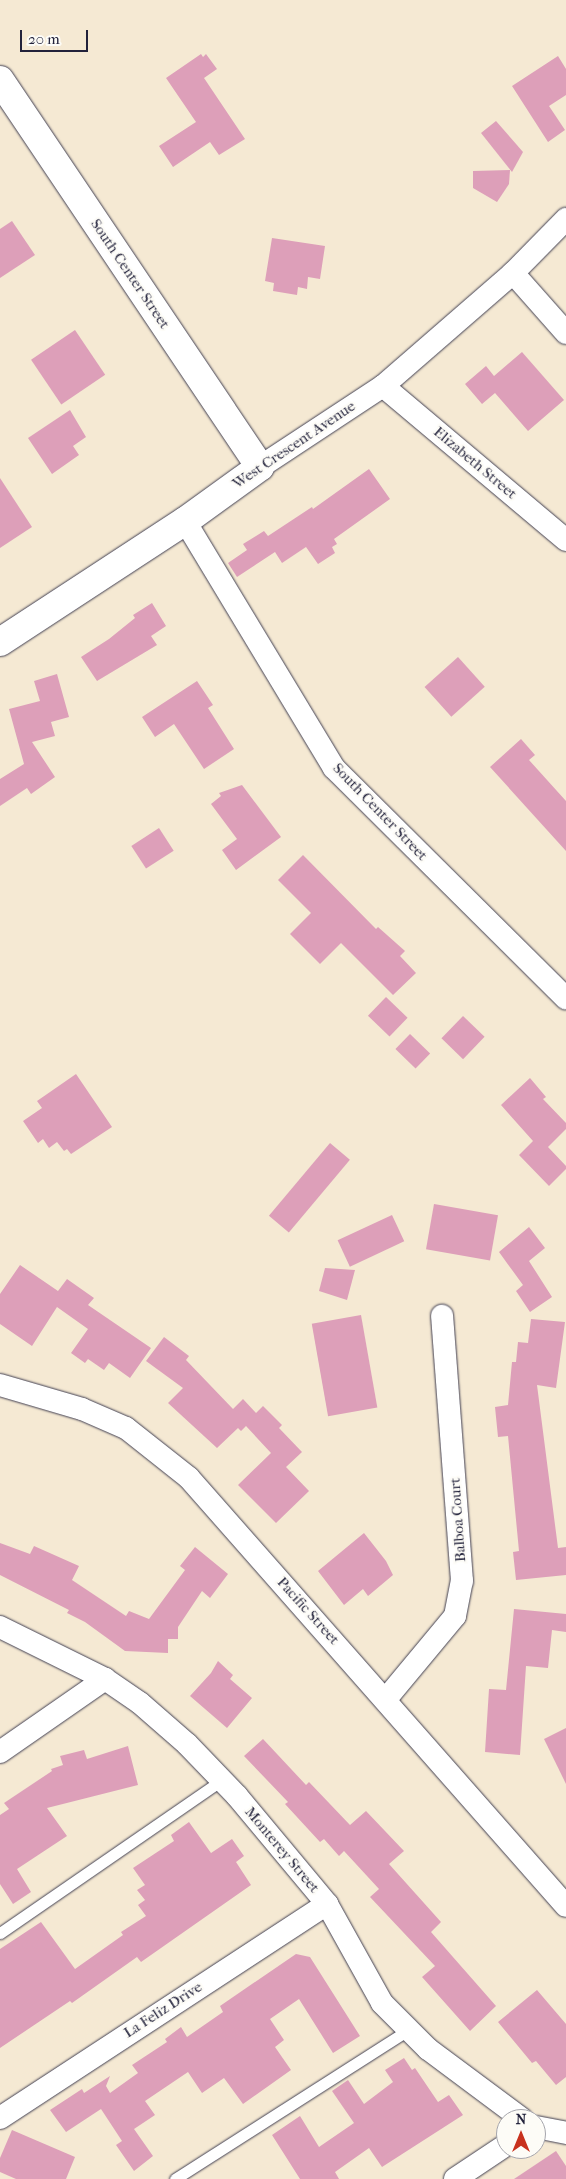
<!DOCTYPE html>
<html>
<head>
<meta charset="utf-8">
<style>
  body { margin:0 }
  #map { position:relative; width:566px; height:2179px; overflow:hidden; background:#f5e9d3; font-family:"IM FELL French Canon",serif }
  div>[style] { position:absolute }
  .building>* { inset:0; background:#dd9fb9; transform-origin:0 0 }
  .roads { filter:drop-shadow(0 0 1px #424052) drop-shadow(0 0 1px #424052) }
  .service>* { height:11px; margin:-5.5px; padding:0 5.5px; transform-origin:5.5px; border-radius:5.5px; background:#fff }
  .minor>* { height:22px; margin:-11px; padding:0 11px; transform-origin:11px; border-radius:11px; background:#fff }
  .tertiary>* { height:28px; margin:-14px; padding:0 14px; transform-origin:14px; border-radius:14px; background:#fff }
  span { translate:-50% -50%; white-space:nowrap; text-align:center; line-height:1.15; -webkit-text-stroke:4.5px #fdfcf7; paint-order:stroke }
  .street-label { font-size:15px; color:#22223b }
  .north { position:absolute; left:496px; top:2109px; width:50px; height:50px; box-sizing:border-box; background:#fdfcf7; border:1px solid #a5a5ac; border-radius:50%; rotate:0deg; font-size:14px; font-weight:700; line-height:20px; text-align:center; color:#22223b }
  .north::after { content:''; display:block; margin:auto; width:18px; height:22px; background:#c8321e; clip-path:polygon(50% 0,100% 100%,50% 72%,0 100%) }
  .scale { position:absolute; left:20px; top:30px; width:68px; height:22px; box-sizing:border-box; border:2px solid #22223b; border-top:0; padding-left:6px; font-size:15px; line-height:18px; white-space:nowrap; color:#22223b; -webkit-text-stroke:4px #fdfcf7; paint-order:stroke }
</style>
</head>
<body>
<div id="map">
  <div class="building">
    <i style="clip-path:polygon(201px 54px,203px 57px,206px 54px,217px 69px,204px 78px,245px 139px,219px 155px,210px 142px,173px 167px,159px 146px,196px 122px,166px 78px)"></i>
    <i style="clip-path:polygon(558px 56px,566px 69px,566px 95px,549px 106px,565px 130px,548px 142px,512px 86px)"></i>
    <i style="clip-path:polygon(496px 121px,523px 152px,512px 172px,481px 133px)"></i>
    <i style="clip-path:polygon(510px 170px,509px 184px,497px 202px,473px 188px,473px 171px)"></i>
    <i style="clip-path:polygon(12px 221px,35px 255px,0 278px,0 229px)"></i>
    <i style="clip-path:polygon(272px 238px,325px 246px,320px 279px,308px 277px,307px 289px,298px 287px,297px 295px,273px 291px,274px 283px,265px 281px)"></i>
    <i style="left:75px;top:330px;width:54px;height:53px;rotate:56deg"></i>
    <i style="clip-path:polygon(522px 352px,564px 400px,528px 431px,495px 393px,482px 404px,465px 384px,486px 366px,494px 376px)"></i>
    <i style="clip-path:polygon(70px 410px,86px 437px,73px 446px,79px 455px,52px 474px,28px 438px)"></i>
    <i style="clip-path:polygon(369px 469px,390px 499px,334px 539px,337px 544px,332px 547px,335px 553px,318px 564px,306px 547px,282px 563px,275px 552px,237px 577px,228px 563px,247px 550px,243px 544px,264px 531px,268px 536px,312px 507px,313px 509px)"></i>
    <i style="clip-path:polygon(0 478px,32px 527px,0 548px)"></i>
    <i style="clip-path:polygon(152px 603px,166px 626px,151px 636px,157px 645px,97px 681px,81px 657px,109px 639px,135px 618px,133px 615px)"></i>
    <i style="left:458px;top:657px;width:40px;height:45px;rotate:48deg"></i>
    <i style="clip-path:polygon(57px 674px,69px 717px,51px 722px,55px 736px,32px 742px,55px 777px,31px 794px,27px 788px,0 806px,0 779px,24px 764px,9px 709px,40px 701px,34px 681px)"></i>
    <i style="clip-path:polygon(197px 681px,213px 705px,208px 708px,234px 749px,204px 769px,174px 724px,155px 737px,142px 717px)"></i>
    <i style="clip-path:polygon(521px 739px,535px 755px,529px 760px,566px 801px,566px 851px,490px 767px)"></i>
    <i style="clip-path:polygon(242px 785px,281px 837px,236px 870px,222px 850px,237px 839px,211px 804px,221px 796px,219px 793px)"></i>
    <i style="left:159px;top:828px;width:27px;height:33px;rotate:57deg"></i>
    <i style="clip-path:polygon(303px 855px,376px 929px,378px 927px,405px 951px,400px 956px,416px 973px,393px 995px,341px 943px,320px 964px,290px 934px,311px 913px,278px 880px)"></i>
    <i style="left:386px;top:997px;width:30px;height:26px;rotate:44deg"></i>
    <i style="left:463px;top:1016px;width:30px;height:31px;rotate:44deg"></i>
    <i style="left:410px;top:1034px;width:28px;height:21px;rotate:44deg"></i>
    <i style="clip-path:polygon(76px 1074px,112px 1127px,71px 1154px,67px 1149px,64px 1151px,57px 1142px,49px 1148px,43px 1139px,38px 1143px,23px 1121px,42px 1108px,37px 1101px)"></i>
    <i style="clip-path:polygon(530px 1078px,546px 1097px,543px 1099px,566px 1123px,566px 1129px,548px 1147px,566px 1166px,566px 1169px,549px 1186px,519px 1155px,533px 1141px,501px 1105px)"></i>
    <i style="left:330px;top:1143px;width:26px;height:95px;rotate:40deg"></i>
    <i style="left:434px;top:1204px;width:65px;height:46px;rotate:10deg"></i>
    <i style="left:392px;top:1215px;width:29px;height:60px;rotate:65deg"></i>
    <i style="clip-path:polygon(529px 1227px,545px 1248px,529px 1261px,552px 1297px,530px 1312px,516px 1291px,523px 1285px,499px 1252px)"></i>
    <i style="clip-path:polygon(20px 1265px,58px 1291px,67px 1279px,94px 1298px,88px 1305px,151px 1348px,130px 1378px,109px 1363px,104px 1370px,88px 1359px,85px 1363px,71px 1353px,88px 1329px,57px 1307px,32px 1346px,0 1324px,0 1294px)"></i>
    <i style="clip-path:polygon(325px 1268px,355px 1270px,347px 1300px,319px 1291px)"></i>
    <i style="left:361px;top:1315px;width:94px;height:50px;rotate:80deg"></i>
    <i style="clip-path:polygon(531px 1319px,565px 1322px,556px 1388px,537px 1385px,558px 1548px,566px 1547px,566px 1575px,516px 1580px,513px 1552px,519px 1551px,508px 1436px,498px 1437px,495px 1407px,508px 1405px,512px 1362px,516px 1362px,518px 1342px,528px 1343px)"></i>
    <i style="clip-path:polygon(164px 1337px,189px 1356px,186px 1360px,233px 1409px,243px 1399px,256px 1413px,263px 1406px,282px 1425px,279px 1428px,302px 1452px,286px 1467px,309px 1491px,276px 1523px,238px 1485px,271px 1453px,246px 1426px,241px 1431px,238px 1428px,217px 1448px,168px 1403px,183px 1388px,146px 1361px)"></i>
    <i style="clip-path:polygon(364px 1533px,386px 1561px,393px 1575px,368px 1596px,363px 1589px,344px 1605px,318px 1571px)"></i>
    <i style="clip-path:polygon(0 1543px,30px 1554px,34px 1546px,79px 1566px,72px 1580px,126px 1616px,129px 1611px,149px 1619px,185px 1570px,180px 1566px,195px 1547px,228px 1574px,210px 1598px,202px 1591px,178px 1627px,178px 1639px,168px 1639px,168px 1653px,125px 1651px,85px 1622px,67px 1613px,69px 1610px,0 1575px)"></i>
    <i style="clip-path:polygon(514px 1609px,566px 1614px,566px 1632px,552px 1630px,548px 1668px,526px 1666px,520px 1755px,485px 1752px,489px 1689px,506px 1690px)"></i>
    <i style="clip-path:polygon(218px 1661px,233px 1675px,230px 1679px,252px 1698px,227px 1728px,190px 1696px,211px 1673px)"></i>
    <i style="clip-path:polygon(566px 1728px,566px 1784px,544px 1739px)"></i>
    <i style="clip-path:polygon(263px 1739px,306px 1785px,309px 1782px,350px 1825px,366px 1811px,404px 1851px,389px 1864px,441px 1922px,431px 1932px,496px 2006px,470px 2031px,422px 1977px,435px 1966px,370px 1897px,379px 1889px,344px 1851px,339px 1856px,324px 1839px,320px 1842px,285px 1804px,288px 1802px,244px 1756px)"></i>
    <i style="clip-path:polygon(128px 1746px,138px 1785px,47px 1808px,67px 1836px,17px 1869px,31px 1892px,13px 1904px,0 1884px,0 1815px,9px 1809px,4px 1803px,52px 1771px,51px 1769px,63px 1765px,60px 1756px,84px 1750px,87px 1759px)"></i>
    <i style="clip-path:polygon(189px 1822px,211px 1853px,232px 1839px,244px 1856px,236px 1862px,251px 1885px,141px 1962px,137px 1957px,72px 2003px,70px 2001px,0 2048px,0 1949px,41px 1922px,75px 1969px,123px 1935px,121px 1932px,146px 1916px,138px 1905px,145px 1900px,137px 1890px,145px 1885px,133px 1868px,174px 1841px,171px 1835px)"></i>
    <i style="clip-path:polygon(296px 1954px,310px 1957px,360px 2036px,333px 2053px,299px 1999px,270px 2019px,284px 2040px,275px 2047px,291px 2070px,243px 2104px,224px 2078px,202px 2093px,188px 2072px,145px 2101px,155px 2115px,134px 2129px,153px 2156px,134px 2171px,116px 2145px,122px 2141px,101px 2109px,66px 2132px,50px 2110px,82px 2089px,84px 2093px,110px 2076px,106px 2086px,110px 2093px,138px 2073px,132px 2065px,167px 2042px,165px 2039px,181px 2027px,187px 2037px,223px 2012px,220px 2006px)"></i>
    <i style="clip-path:polygon(537px 1990px,566px 2024px,566px 2077px,556px 2085px,536px 2061px,532px 2063px,498px 2022px)"></i>
    <i style="clip-path:polygon(404px 2058px,412px 2070px,415px 2068px,438px 2102px,449px 2095px,463px 2115px,382px 2167px,369px 2148px,335px 2172px,339px 2179px,300px 2179px,272px 2135px,300px 2116px,319px 2147px,354px 2123px,332px 2091px,348px 2080px,364px 2104px,393px 2082px,385px 2070px)"></i>
    <i style="clip-path:polygon(12px 2130px,75px 2157px,66px 2179px,16px 2179px,0 2172px,0 2158px)"></i>
    <i style="clip-path:polygon(556px 2151px,566px 2166px,566px 2179px,514px 2179px)"></i>
  </div>
  <div class="roads">
    <div class="service">
      <i style="left:0;top:1933px;width:271px;rotate:-34.6deg"></i>
      <i style="left:175px;top:2179px;width:277px;rotate:-32.6deg"></i>
    </div>
    <div class="minor">
      <i style="left:513px;top:273px;width:80px;rotate:48.5deg"></i>
      <i style="left:383px;top:386px;width:239px;rotate:40.1deg"></i>
      <i style="left:260px;top:467px;width:147px;rotate:-33.4deg"></i>
      <i style="left:383px;top:386px;width:172px;rotate:-41deg"></i>
      <i style="left:513px;top:273px;width:76px;rotate:-45.5deg"></i>
      <i style="left:185px;top:521px;width:288px;rotate:58.9deg"></i>
      <i style="left:334px;top:768px;width:327px;rotate:44.8deg"></i>
      <i style="left:0;top:1385px;width:85px;rotate:16.3deg"></i>
      <i style="left:82px;top:1409px;width:48px;rotate:23.4deg"></i>
      <i style="left:126px;top:1428px;width:80px;rotate:38.4deg"></i>
      <i style="left:189px;top:1478px;width:570px;rotate:48.63deg"></i>
      <i style="left:0;top:1627px;width:117px;rotate:26.3deg"></i>
      <i style="left:105px;top:1679px;width:42px;rotate:34.4deg"></i>
      <i style="left:140px;top:1703px;width:62px;rotate:41.1deg"></i>
      <i style="left:187px;top:1744px;width:72px;rotate:46.1deg"></i>
      <i style="left:237px;top:1796px;width:141px;rotate:50.2deg"></i>
      <i style="left:327px;top:1904px;width:113px;rotate:60.9deg"></i>
      <i style="left:382px;top:2003px;width:65px;rotate:45deg"></i>
      <i style="left:428px;top:2049px;width:117px;rotate:36.7deg"></i>
      <i style="left:386px;top:1699px;width:108px;rotate:-50.3deg"></i>
      <i style="left:455px;top:1616px;width:36px;rotate:-79deg"></i>
      <i style="left:462px;top:1581px;width:266px;rotate:-94.3deg"></i>
      <i style="left:0;top:1752px;width:128px;rotate:-34.8deg"></i>
      <i style="left:0;top:2118px;width:391px;rotate:-33.2deg"></i>
      <i style="left:536px;top:2127px;width:31px;rotate:11deg"></i>
      <i style="left:455px;top:2179px;width:61px;rotate:-33.7deg"></i>
    </div>
    <div class="tertiary">
      <i style="left:0;top:80px;width:466px;rotate:56.1deg"></i>
      <i style="left:260px;top:467px;width:92px;rotate:144.2deg"></i>
      <i style="left:185px;top:521px;width:221px;rotate:146.8deg"></i>
    </div>
  </div>
  <div class="street-label">
    <span style="left:130px;top:274px;rotate:56deg">South Center Street</span>
    <span style="left:294px;top:445px;rotate:-34deg">West Crescent Avenue</span>
    <span style="left:475px;top:463px;rotate:40deg">Elizabeth Street</span>
    <span style="left:380px;top:812px;rotate:46deg">South Center Street</span>
    <span style="left:458px;top:1520px;rotate:-94deg">Balboa Court</span>
    <span style="left:308px;top:1611px;rotate:48deg">Pacific Street</span>
    <span style="left:282px;top:1850px;rotate:50deg">Monterey Street</span>
    <span style="left:163px;top:2010px;rotate:-33deg">La Feliz Drive</span>
  </div>
  <div class="north">N</div>
  <div class="scale">20 m</div>
</div>
</body>
</html>
